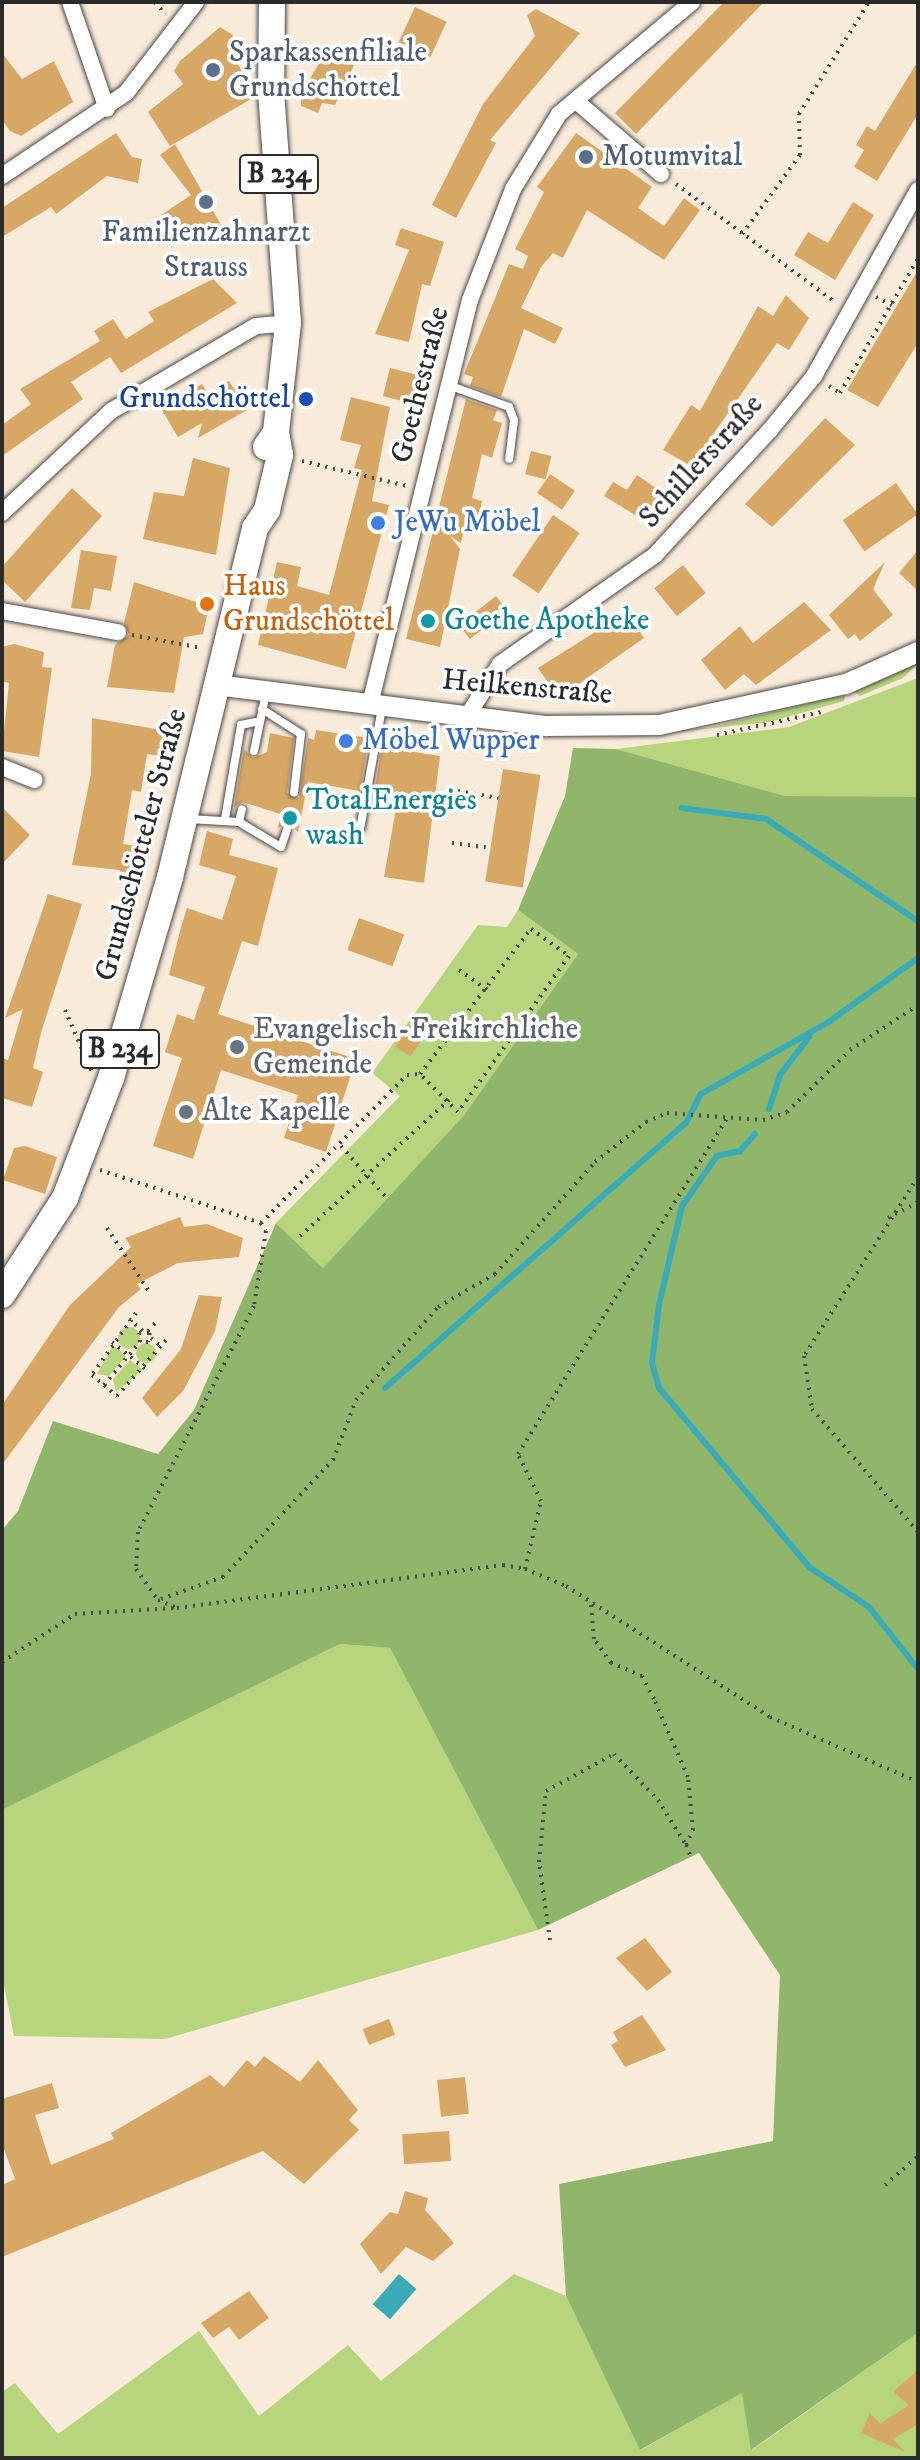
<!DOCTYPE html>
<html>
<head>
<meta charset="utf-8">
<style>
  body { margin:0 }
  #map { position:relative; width:920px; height:2460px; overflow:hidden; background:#f9ebda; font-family:"IM FELL DW Pica",serif }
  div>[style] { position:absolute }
  .green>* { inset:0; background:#b6d57c }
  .round { border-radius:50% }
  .forest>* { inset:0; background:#90b66c }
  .water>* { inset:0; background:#3aabb6; transform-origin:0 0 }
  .stream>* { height:6px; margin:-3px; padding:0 3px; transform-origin:3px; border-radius:3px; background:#3aabb6 }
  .building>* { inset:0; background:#d7a766; transform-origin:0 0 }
  .path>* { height:4px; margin-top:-2px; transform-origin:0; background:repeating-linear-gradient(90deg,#4a4845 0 2px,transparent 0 8px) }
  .roads { filter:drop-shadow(0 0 2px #4a4845) drop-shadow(0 0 2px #4a4845) }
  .service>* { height:8px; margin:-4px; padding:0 4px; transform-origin:4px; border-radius:4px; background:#fff }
  .minor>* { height:16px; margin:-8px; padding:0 8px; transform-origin:8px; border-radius:8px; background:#fff }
  .tertiary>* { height:20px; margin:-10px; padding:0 10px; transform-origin:10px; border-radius:10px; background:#fff }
  .primary>* { height:26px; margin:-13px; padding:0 13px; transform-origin:13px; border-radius:13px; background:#fff }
  .dots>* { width:22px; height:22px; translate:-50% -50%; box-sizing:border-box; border:4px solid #fff; border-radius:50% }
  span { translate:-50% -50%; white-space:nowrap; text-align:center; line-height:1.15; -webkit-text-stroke:7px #fff; paint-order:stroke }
  .shield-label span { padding:2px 6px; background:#fff; border:2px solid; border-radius:6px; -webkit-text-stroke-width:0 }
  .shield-label { font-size:28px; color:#2b2b2b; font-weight:700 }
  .service-label { font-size:30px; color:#4e5e75 }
  .left { translate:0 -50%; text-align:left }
  .street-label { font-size:30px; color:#2b2b2b }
  .transit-label { font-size:30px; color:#164399 }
  .right { translate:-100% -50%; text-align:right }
  .shop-label { font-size:30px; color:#366cbe }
  .food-label { font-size:30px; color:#c56008 }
  .culture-label { font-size:30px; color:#0d838f }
  .worship-label { font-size:30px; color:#5b616d }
  .frame { position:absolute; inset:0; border:4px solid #2b2b2b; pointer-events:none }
</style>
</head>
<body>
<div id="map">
  <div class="green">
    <i style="clip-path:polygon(918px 663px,903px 678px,860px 696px,853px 691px)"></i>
    <i style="clip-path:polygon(918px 678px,918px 797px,904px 800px,785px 796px,616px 749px,789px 727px)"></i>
    <i style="clip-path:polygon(845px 694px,844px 701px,769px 722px,585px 742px,713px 727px)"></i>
    <i style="clip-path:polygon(518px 910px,578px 954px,464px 1115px,323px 1268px,276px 1223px,400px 1096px,372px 1073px,478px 925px,507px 927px)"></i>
    <i class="round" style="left:118px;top:1327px;width:22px;height:22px"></i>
    <i class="round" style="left:136px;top:1343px;width:20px;height:20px"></i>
    <i style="clip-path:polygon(113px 1345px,126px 1356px,109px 1376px,97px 1374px)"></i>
    <i style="clip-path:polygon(130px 1360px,143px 1370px,116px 1392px,113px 1379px)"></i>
    <i style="clip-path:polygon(340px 1644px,390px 1648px,538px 1930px,165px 2039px,14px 2036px,2px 1975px,2px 1810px)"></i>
    <i style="clip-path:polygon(514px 2274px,566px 2296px,641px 2450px,743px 2392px,752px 2450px,918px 2333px,918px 2458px,2px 2458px,2px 2392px,15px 2383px,58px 2434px,199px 2331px,259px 2416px,348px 2345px,381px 2381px)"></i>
  </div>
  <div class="forest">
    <i style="clip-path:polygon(573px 748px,616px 749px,785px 796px,918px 797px,918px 2333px,751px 2450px,742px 2393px,640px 2450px,566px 2296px,559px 2184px,773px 2141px,780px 1975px,699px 1853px,538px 1930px,390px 1648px,340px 1644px,2px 1810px,2px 1530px,18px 1511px,53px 1421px,158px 1454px,194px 1410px,276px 1223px,323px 1268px,464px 1115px,578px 954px,518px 910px,565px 796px)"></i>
  </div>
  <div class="water">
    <i style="left:399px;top:2274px;width:23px;height:40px;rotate:41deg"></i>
  </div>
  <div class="stream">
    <i style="left:682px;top:808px;width:85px;rotate:7.5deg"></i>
    <i style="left:766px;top:819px;width:183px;rotate:33.9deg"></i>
    <i style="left:827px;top:1023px;width:112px;rotate:-35.5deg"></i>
    <i style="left:769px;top:1109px;width:36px;rotate:-72deg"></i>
    <i style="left:780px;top:1075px;width:48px;rotate:-52.7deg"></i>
    <i style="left:755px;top:1134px;width:23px;rotate:131deg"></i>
    <i style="left:740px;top:1151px;width:24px;rotate:168deg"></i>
    <i style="left:717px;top:1156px;width:61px;rotate:125deg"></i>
    <i style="left:682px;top:1206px;width:102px;rotate:103.1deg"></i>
    <i style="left:659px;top:1305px;width:58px;rotate:96.9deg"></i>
    <i style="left:652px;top:1363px;width:26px;rotate:74deg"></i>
    <i style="left:659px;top:1388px;width:234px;rotate:50deg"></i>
    <i style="left:809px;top:1567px;width:72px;rotate:33.7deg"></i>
    <i style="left:869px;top:1607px;width:79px;rotate:51.7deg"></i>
    <i style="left:385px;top:1388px;width:401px;rotate:-41.4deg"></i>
    <i style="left:686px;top:1123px;width:33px;rotate:-63deg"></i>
    <i style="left:701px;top:1094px;width:147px;rotate:-29.4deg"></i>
  </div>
  <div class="building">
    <i style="clip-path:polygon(724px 2px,764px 2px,636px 134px,615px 113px)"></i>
    <i style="left:415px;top:7px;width:35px;height:39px;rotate:25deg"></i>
    <i style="clip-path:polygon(536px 9px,580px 33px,490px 140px,496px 143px,456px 218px,432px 205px,483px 104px,535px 36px,527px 15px)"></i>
    <i style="clip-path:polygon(220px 27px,233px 35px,229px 50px,249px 82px,243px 86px,251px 99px,170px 146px,148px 112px,183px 84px,174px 71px,180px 61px)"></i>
    <i style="clip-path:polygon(2px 53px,22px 79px,54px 61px,73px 102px,21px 136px,10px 131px,2px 120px)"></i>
    <i style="clip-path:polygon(325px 53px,354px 65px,335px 105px,322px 103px,318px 113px,301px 106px,301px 94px)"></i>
    <i style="clip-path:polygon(918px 61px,918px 114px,877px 181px,854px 167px,864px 150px,856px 145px,867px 126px,875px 131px)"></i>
    <i style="clip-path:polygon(116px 133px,132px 157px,142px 159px,138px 183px,107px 176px,56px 214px,51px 207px,2px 237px,2px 208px)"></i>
    <i style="clip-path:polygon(576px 133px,652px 187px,638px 208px,664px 226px,684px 198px,700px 210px,664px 260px,587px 210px,563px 258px,553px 253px,541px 267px,521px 308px,563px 328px,555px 344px,524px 329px,501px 397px,470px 386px,473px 377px,464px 374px,509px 264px,523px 269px,528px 256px,515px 249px,544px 192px,537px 187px)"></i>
    <i style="clip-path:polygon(175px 144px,220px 223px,191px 242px,186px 234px,178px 240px,161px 215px,191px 195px,160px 155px)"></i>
    <i style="clip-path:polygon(853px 202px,874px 215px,835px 280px,794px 255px,808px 232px,828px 243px)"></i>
    <i style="clip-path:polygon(401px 228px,444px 242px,430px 286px,422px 284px,409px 342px,375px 334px,409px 250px,395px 245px)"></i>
    <i style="clip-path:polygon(918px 270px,918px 343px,878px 407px,847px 390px)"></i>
    <i style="clip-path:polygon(213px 279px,237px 303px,121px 373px,110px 357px,71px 382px,83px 399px,2px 456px,2px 425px,31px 404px,20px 389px,100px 341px,94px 331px,113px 319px,126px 339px,154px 321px,148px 312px)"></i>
    <i style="clip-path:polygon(786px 295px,809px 318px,789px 350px,777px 343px,691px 466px,663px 450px,691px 405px,700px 411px,758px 306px,773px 316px)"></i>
    <i style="left:390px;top:368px;width:33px;height:29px;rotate:14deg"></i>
    <i style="clip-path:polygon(229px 381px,247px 410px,198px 438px,202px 423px,178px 437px,160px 407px,202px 384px,208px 394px)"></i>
    <i style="clip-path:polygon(351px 397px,390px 407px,372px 501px,389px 505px,346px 669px,258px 645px,277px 562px,301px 567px,297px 586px,329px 595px,362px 470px,354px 468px,361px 445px,340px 440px)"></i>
    <i style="clip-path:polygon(466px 399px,497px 410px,493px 420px,502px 423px,492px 458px,482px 454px,472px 498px,482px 501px,479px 516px,468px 514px,461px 543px,450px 536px,460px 549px,440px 647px,406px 639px)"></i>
    <i style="clip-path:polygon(825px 418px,855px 445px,772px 527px,745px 504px)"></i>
    <i style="left:531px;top:451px;width:21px;height:24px;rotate:14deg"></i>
    <i style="clip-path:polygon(193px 458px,230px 468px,216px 555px,143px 539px,154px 492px,184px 496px)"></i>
    <i style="left:550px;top:474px;width:30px;height:23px;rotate:34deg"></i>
    <i style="clip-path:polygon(637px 475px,663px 493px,645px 521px,604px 496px,613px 482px,627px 490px)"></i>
    <i style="left:896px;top:483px;width:38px;height:65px;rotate:55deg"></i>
    <i style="clip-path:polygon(72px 488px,102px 516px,25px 602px,2px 580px,2px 567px)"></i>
    <i style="left:553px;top:515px;width:32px;height:73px;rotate:34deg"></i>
    <i style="clip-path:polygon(81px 550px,117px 556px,111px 591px,94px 588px,90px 610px,71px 608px)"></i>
    <i style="clip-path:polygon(918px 550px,918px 591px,899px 573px)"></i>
    <i style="clip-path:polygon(885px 562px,873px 589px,893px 615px,860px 641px,855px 634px,848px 639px,829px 615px)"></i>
    <i style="left:683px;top:565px;width:36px;height:37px;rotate:51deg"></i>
    <i style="clip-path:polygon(134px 582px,209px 606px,203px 634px,184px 637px,174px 693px,107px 687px,115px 645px,129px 635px,124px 623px)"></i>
    <i style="left:496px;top:596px;width:18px;height:47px;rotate:52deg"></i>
    <i style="clip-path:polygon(804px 602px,831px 630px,756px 685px,744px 674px,725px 690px,701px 660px,740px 626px,753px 643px)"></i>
    <i style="clip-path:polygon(627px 612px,644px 638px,559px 698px,538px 668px)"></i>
    <i style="clip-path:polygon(14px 644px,44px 652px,42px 667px,52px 668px,39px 757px,2px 751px,9px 683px,2px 681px,2px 647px)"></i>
    <i style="clip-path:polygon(92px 718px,173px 732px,169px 757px,147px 754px,141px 792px,132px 790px,123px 844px,143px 847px,137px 884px,118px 881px,120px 870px,72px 865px,91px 774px)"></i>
    <i style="clip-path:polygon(316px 730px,369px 738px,360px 791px,308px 782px,298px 832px,289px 823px,278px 828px,280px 814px,243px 802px,234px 807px,244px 749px,253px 758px,267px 752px,270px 733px,294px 738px,287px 793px,299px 798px,308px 738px,314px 740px)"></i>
    <i style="clip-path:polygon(382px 747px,440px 756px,424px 883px,384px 877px,395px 814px,393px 796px,374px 793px)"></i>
    <i style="left:503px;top:769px;width:38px;height:114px;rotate:9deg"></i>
    <i style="clip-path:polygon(2px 807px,30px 835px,2px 864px)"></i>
    <i style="clip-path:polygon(207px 831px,233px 839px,229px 855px,278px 868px,258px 946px,242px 941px,218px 1014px,356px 1059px,326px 1152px,284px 1138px,298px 1095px,221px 1070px,193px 1159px,153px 1146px,182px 1058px,165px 1052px,177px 1014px,194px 1020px,205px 987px,169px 975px,181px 927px,187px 908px,222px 920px,236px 876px,199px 865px)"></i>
    <i style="clip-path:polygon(48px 894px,82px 904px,41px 1033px,33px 1068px,43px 1072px,32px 1107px,2px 1098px,2px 1058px,8px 1060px,23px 1009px,5px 1018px)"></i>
    <i style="left:359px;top:918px;width:48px;height:34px;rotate:20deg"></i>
    <i style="left:410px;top:1025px;width:18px;height:26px;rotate:34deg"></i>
    <i style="clip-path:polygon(25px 1146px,57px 1157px,45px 1194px,3px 1180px,14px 1148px)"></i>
    <i style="clip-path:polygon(180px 1217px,184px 1227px,207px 1224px,243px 1238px,239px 1257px,178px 1263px,137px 1284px,141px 1289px,119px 1307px,2px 1465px,2px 1405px,70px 1305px,131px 1247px,125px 1238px)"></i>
    <i style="clip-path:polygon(199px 1295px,222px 1297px,215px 1331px,183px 1391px,157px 1417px,142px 1398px,181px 1349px)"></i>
    <i style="clip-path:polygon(645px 1938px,672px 1972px,647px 1991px,616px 1958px)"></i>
    <i style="clip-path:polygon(642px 2015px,666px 2050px,625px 2067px,611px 2045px,618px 2041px,613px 2032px)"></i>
    <i style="left:389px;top:2019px;width:17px;height:28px;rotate:69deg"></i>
    <i style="clip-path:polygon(264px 2056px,300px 2082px,318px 2060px,358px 2110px,349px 2120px,359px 2130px,304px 2184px,263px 2151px,2px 2257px,2px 2185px,15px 2179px,2px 2144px,2px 2099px,52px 2083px,59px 2108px,35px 2115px,51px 2165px,114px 2139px,111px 2133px,210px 2075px,224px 2087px,247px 2060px,255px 2067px)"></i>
    <i style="left:465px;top:2077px;width:37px;height:28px;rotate:84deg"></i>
    <i style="left:449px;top:2131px;width:30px;height:47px;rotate:86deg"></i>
    <i style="clip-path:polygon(405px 2191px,428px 2198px,425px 2210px,454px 2243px,433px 2261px,406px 2247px,381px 2274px,360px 2244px,390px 2212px,398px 2214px)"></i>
    <i style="clip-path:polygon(249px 2291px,269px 2318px,239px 2340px,229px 2327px,213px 2338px,201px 2323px)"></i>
    <i style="clip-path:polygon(918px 2370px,918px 2424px,893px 2439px,905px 2452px,861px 2433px,870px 2413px,880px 2424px,909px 2405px,893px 2392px)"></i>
  </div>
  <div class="path">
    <i style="left:155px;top:2px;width:16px;rotate:50deg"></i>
    <i style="left:676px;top:184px;width:199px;rotate:36.6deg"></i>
    <i style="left:742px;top:234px;width:98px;rotate:-53.7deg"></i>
    <i style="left:800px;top:155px;width:41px;rotate:-91.4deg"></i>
    <i style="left:799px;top:114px;width:132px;rotate:-58deg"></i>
    <i style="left:876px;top:297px;width:18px;rotate:27deg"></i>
    <i style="left:829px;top:386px;width:13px;rotate:32deg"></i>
    <i style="left:840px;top:393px;width:156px;rotate:-60deg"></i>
    <i style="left:302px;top:461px;width:108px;rotate:13.4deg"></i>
    <i style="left:132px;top:635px;width:71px;rotate:10.5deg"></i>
    <i style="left:717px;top:735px;width:107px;rotate:-12.4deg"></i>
    <i style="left:458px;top:791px;width:41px;rotate:9.9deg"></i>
    <i style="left:452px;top:843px;width:34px;rotate:7deg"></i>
    <i style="left:459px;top:970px;width:35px;rotate:35deg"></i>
    <i style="left:65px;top:1010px;width:68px;rotate:66.5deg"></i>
    <i style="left:341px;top:1146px;width:68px;rotate:48.6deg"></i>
    <i style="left:100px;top:1170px;width:169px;rotate:18.2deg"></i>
    <i style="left:261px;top:1223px;width:9px;rotate:58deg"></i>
    <i style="left:266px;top:1231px;width:76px;rotate:99.1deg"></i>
    <i style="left:254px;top:1306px;width:254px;rotate:117.2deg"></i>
    <i style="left:138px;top:1532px;width:37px;rotate:93deg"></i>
    <i style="left:136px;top:1569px;width:38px;rotate:55deg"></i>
    <i style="left:158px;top:1600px;width:21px;rotate:23deg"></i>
    <i style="left:177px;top:1608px;width:329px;rotate:-7.5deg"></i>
    <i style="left:503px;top:1565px;width:22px;rotate:10deg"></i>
    <i style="left:525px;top:1569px;width:44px;rotate:22.5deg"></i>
    <i style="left:566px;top:1586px;width:242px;rotate:32.7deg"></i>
    <i style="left:770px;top:1717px;width:162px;rotate:23.7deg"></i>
    <i style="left:918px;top:1177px;width:212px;rotate:122.5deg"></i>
    <i style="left:804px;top:1356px;width:54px;rotate:81.4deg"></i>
    <i style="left:812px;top:1409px;width:162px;rotate:49.2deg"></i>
    <i style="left:888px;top:1218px;width:34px;rotate:-28deg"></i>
    <i style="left:261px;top:1223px;width:208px;rotate:-45.4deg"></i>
    <i style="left:407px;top:1075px;width:13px;rotate:-4deg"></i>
    <i style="left:420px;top:1074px;width:183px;rotate:-52.6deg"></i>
    <i style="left:531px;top:929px;width:47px;rotate:35.4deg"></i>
    <i style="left:569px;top:956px;width:191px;rotate:125.4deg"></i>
    <i style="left:458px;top:1112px;width:54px;rotate:-135deg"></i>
    <i style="left:107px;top:1228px;width:78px;rotate:56.5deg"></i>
    <i style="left:300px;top:1236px;width:202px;rotate:-42.4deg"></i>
    <i style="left:136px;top:1313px;width:76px;rotate:125.4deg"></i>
    <i style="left:92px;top:1375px;width:33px;rotate:40deg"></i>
    <i style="left:117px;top:1396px;width:77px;rotate:-48.7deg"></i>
    <i style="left:129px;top:1319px;width:18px;rotate:41deg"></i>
    <i style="left:148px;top:1331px;width:15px;rotate:-48deg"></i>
    <i style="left:151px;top:1338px;width:16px;rotate:40deg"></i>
    <i style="left:112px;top:1342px;width:45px;rotate:38.7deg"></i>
    <i style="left:104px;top:1385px;width:56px;rotate:-50.1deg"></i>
    <i style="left:140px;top:1342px;width:9px;rotate:-96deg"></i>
    <i style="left:139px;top:1333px;width:11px"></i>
    <i style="left:150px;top:1333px;width:9px;rotate:103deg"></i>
    <i style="left:148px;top:1342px;width:8px;rotate:180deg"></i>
    <i style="left:525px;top:1569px;width:70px;rotate:-76.8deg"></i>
    <i style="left:541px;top:1501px;width:52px;rotate:-116.1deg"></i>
    <i style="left:518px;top:1454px;width:397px;rotate:-58.1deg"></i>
    <i style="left:161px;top:1599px;width:66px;rotate:-19.5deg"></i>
    <i style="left:223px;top:1577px;width:161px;rotate:-46.8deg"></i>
    <i style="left:333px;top:1460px;width:64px;rotate:-69deg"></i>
    <i style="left:356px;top:1400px;width:124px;rotate:-48.6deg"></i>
    <i style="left:438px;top:1307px;width:66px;rotate:-30.1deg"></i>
    <i style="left:495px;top:1274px;width:150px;rotate:-48.2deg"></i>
    <i style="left:595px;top:1162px;width:65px;rotate:-38.1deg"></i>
    <i style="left:646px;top:1122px;width:23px;rotate:-23deg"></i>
    <i style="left:667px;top:1113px;width:96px;rotate:4.2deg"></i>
    <i style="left:763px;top:1120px;width:25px;rotate:-18deg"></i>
    <i style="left:787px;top:1112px;width:88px;rotate:-44.5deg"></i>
    <i style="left:850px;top:1050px;width:82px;rotate:-33.5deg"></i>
    <i style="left:2px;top:1662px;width:87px;rotate:-33.3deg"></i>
    <i style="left:75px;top:1614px;width:100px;rotate:-3.4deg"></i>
    <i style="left:686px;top:1845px;width:13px;rotate:67deg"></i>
    <i style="left:550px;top:1940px;width:79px;rotate:-98deg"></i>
    <i style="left:539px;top:1862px;width:71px;rotate:-84.4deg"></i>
    <i style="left:546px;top:1791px;width:77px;rotate:-28.6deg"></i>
    <i style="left:614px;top:1754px;width:64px;rotate:46.3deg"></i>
    <i style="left:658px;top:1800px;width:53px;rotate:58.1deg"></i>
    <i style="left:686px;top:1845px;width:17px;rotate:-65deg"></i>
    <i style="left:693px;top:1830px;width:53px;rotate:-95.4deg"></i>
    <i style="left:688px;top:1777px;width:85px;rotate:-113.6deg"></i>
    <i style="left:654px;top:1699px;width:26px;rotate:-118deg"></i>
    <i style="left:642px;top:1676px;width:34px;rotate:-157deg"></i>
    <i style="left:611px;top:1663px;width:29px;rotate:-125deg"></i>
    <i style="left:594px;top:1639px;width:37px;rotate:-95deg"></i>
    <i style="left:885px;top:2185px;width:44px;rotate:-41.3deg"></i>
  </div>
  <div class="roads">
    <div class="service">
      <i style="left:448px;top:385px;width:65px;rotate:19.8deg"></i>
      <i style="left:509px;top:407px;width:14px;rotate:69deg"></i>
      <i style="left:514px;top:420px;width:39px;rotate:97deg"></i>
      <i style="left:262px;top:709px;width:46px;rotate:32.7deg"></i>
      <i style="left:301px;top:734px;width:59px;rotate:96.8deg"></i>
      <i style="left:254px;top:751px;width:59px;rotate:-78.3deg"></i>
      <i style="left:189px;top:819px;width:50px;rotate:3.4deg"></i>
      <i style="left:239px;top:822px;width:13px;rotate:-77deg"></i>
      <i style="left:225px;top:819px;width:95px;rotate:-80.3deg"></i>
      <i style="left:241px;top:725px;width:19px;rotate:-12deg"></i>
      <i style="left:239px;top:822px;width:49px;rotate:30.8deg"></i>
      <i style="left:281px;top:847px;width:18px;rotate:-71deg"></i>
      <i style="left:360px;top:829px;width:123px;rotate:-79.7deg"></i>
    </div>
    <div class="minor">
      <i style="left:70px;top:2px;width:113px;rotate:70.9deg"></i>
      <i style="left:576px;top:101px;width:112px;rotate:40.7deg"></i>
      <i style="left:2px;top:176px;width:149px;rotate:-33.8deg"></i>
      <i style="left:126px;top:93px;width:115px;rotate:-52.4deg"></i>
      <i style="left:2px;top:513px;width:149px;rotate:-43.1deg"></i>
      <i style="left:111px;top:411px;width:168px;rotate:-30.4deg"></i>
      <i style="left:256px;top:326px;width:32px;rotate:-5deg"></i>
      <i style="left:2px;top:611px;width:118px;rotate:10.3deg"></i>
      <i style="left:370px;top:704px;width:416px;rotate:-76.1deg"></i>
      <i style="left:470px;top:300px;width:119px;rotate:-68.8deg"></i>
      <i style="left:513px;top:189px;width:88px;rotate:-58.5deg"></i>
      <i style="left:559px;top:114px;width:174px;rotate:-40.1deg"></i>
      <i style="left:468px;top:715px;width:60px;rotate:-57.9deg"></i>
      <i style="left:500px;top:664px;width:189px;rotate:-35.1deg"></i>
      <i style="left:655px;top:555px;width:170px;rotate:-47.4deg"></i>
      <i style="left:770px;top:430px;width:70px;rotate:-50.8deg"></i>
      <i style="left:814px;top:376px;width:213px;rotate:-60.8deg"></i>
      <i style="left:2px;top:767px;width:35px;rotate:22deg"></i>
    </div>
    <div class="tertiary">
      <i style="left:216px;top:685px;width:333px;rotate:7.1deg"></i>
      <i style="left:546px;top:726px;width:113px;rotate:-0.5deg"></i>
      <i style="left:659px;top:725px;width:191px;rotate:-12.4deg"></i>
      <i style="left:846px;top:684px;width:79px;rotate:-24deg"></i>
    </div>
    <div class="primary">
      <i style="left:266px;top:447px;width:18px;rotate:-56deg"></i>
      <i style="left:276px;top:432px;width:110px;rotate:-83.7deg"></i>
      <i style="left:288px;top:323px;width:231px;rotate:-94.2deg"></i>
      <i style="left:271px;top:93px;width:91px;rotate:-89.4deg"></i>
      <i style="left:2px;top:1295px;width:116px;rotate:-57deg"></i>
      <i style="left:65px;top:1198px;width:129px;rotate:-69deg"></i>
      <i style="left:111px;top:1078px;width:209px;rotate:-73.6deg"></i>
      <i style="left:170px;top:877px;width:359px;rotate:-76.3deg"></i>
      <i style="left:255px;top:528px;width:22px;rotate:-56deg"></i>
      <i style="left:267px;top:510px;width:57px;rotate:-76.7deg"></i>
      <i style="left:280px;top:455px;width:23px;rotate:-100deg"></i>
    </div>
  </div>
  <div class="dots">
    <i style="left:213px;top:70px;background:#5c6f8a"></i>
    <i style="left:586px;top:157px;background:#5c6f8a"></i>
    <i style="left:206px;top:202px;background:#5c6f8a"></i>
    <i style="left:306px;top:399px;background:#1a4fb4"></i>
    <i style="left:378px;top:523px;background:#3f7fe0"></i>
    <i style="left:207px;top:604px;background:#e8710a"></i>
    <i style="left:428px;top:621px;background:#0f9aa8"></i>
    <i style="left:346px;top:741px;background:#3f7fe0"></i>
    <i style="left:290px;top:818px;background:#0f9aa8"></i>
    <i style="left:237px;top:1047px;background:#6b7280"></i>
    <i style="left:186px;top:1112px;background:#6b7280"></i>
  </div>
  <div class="shield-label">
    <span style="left:279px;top:174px">B 234</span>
    <span style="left:120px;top:1049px">B 234</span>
  </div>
  <div class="service-label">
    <span class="left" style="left:229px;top:70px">Sparkassenfiliale<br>Grundschöttel</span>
    <span class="left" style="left:602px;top:157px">Motumvital</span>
    <span style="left:206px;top:250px">Familienzahnarzt<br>Strauss</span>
  </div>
  <div class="street-label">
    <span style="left:421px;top:385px;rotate:-76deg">Goethestraße</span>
    <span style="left:702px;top:462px;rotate:-48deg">Schillerstraße</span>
    <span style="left:527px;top:688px;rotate:5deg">Heilkenstraße</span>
    <span style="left:142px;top:845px;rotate:-75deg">Grundschötteler Straße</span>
  </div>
  <div class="transit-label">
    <span class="right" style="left:290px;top:399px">Grundschöttel</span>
  </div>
  <div class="shop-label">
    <span class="left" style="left:394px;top:523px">JeWu Möbel</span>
    <span class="left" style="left:362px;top:741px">Möbel Wupper</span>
  </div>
  <div class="food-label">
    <span class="left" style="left:223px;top:604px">Haus<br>Grundschöttel</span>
  </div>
  <div class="culture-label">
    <span class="left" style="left:444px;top:621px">Goethe Apotheke</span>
    <span class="left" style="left:306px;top:818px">TotalEnergies<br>wash</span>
  </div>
  <div class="worship-label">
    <span class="left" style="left:253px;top:1047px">Evangelisch-Freikirchliche<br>Gemeinde</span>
    <span class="left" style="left:202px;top:1112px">Alte Kapelle</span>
  </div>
  <div class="frame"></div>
</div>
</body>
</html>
